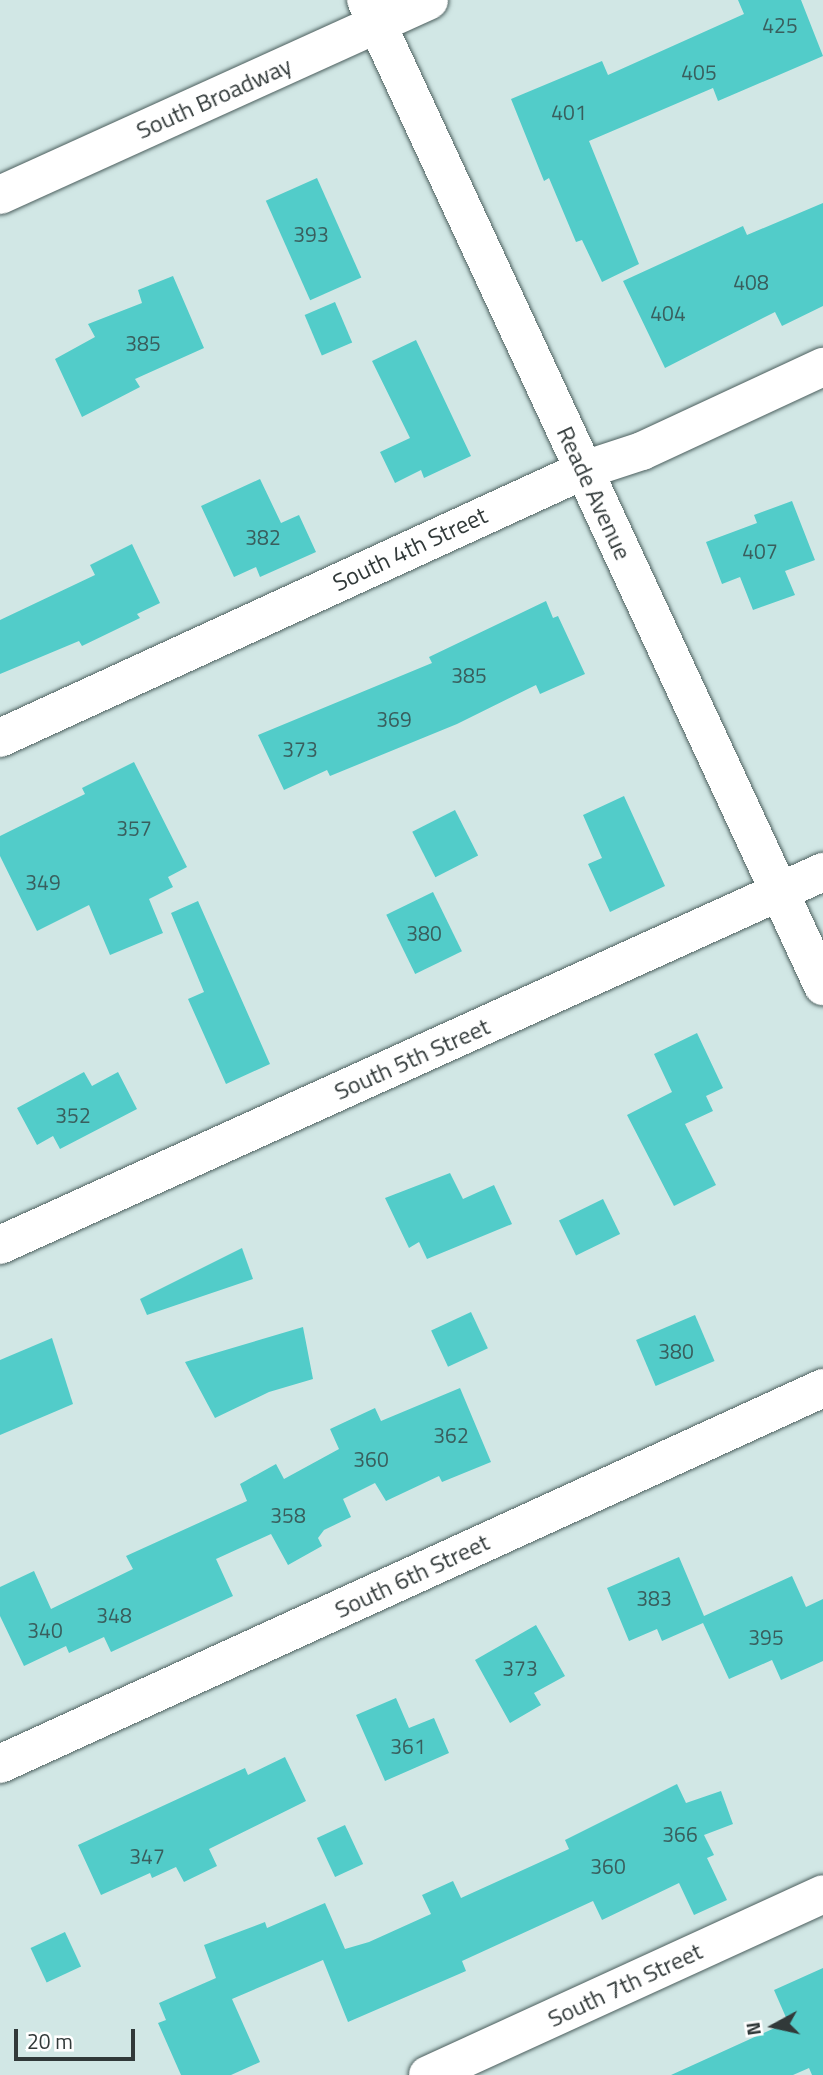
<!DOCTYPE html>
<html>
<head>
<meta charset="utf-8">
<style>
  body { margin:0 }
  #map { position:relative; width:823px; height:2075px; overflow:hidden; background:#d1e7e5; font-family:"Titillium Web",sans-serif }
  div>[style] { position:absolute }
  .building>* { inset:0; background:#52ccc9; transform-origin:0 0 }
  .roads { filter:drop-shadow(0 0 2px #4c5f5e) drop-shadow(0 0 2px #4c5f5e) }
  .minor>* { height:38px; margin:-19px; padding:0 19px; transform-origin:19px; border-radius:19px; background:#fff }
  .tertiary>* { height:38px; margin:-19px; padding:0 19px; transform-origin:19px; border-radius:19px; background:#fff }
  span { translate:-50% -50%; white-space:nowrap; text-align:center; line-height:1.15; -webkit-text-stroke:6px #fff; paint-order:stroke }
  .number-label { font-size:21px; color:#395e5d }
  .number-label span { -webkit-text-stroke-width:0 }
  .street-label { font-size:24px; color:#313939 }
  .north { position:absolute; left:739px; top:1991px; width:70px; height:70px; -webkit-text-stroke:5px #fff; paint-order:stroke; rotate:262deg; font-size:19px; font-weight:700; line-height:28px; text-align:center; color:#313939 }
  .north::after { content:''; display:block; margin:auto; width:24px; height:32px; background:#313939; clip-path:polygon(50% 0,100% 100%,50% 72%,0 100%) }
  .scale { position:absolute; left:14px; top:2029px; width:121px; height:32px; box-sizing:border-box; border:4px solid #313939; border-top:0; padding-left:9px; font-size:21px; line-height:24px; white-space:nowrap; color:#313939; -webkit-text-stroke:5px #fff; paint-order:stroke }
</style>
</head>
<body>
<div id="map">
  <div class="building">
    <i style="clip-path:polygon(738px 0,801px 0,823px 56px,718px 101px,713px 88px,589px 141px,639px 264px,602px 282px,582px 240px,576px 242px,549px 178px,544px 181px,511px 99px,602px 61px,608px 75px,744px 14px)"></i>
    <i style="left:317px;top:178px;width:109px;height:56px;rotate:66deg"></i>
    <i style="clip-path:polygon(823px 203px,823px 306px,782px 326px,775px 312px,665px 368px,623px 281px,743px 226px,747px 235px)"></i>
    <i style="clip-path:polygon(173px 276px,204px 348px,135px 379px,140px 387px,82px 417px,55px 359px,95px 337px,88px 324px,142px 303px,138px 290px)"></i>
    <i style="left:335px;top:302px;width:44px;height:33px;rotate:67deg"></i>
    <i style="clip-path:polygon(416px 340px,471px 456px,424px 478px,421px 470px,395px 483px,380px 452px,410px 438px,372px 361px)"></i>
    <i style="clip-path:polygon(260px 479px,281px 523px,299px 515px,316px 552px,260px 577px,256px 567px,234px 577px,201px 506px)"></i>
    <i style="clip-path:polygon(792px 501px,815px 560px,785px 571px,795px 595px,753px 610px,740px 577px,722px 584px,706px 542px,757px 523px,754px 515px)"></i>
    <i style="clip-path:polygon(132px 544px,160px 603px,137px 614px,140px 618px,82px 646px,79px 641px,0 674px,0 620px,95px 575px,90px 565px)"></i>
    <i style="clip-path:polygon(546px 601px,553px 618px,558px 616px,585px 674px,540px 694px,536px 685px,457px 724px,330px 776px,327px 770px,284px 790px,258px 735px,432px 663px,429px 657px)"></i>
    <i style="clip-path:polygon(134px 762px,187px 867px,168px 877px,173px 887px,149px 899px,163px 933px,110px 955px,89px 905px,37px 931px,0 856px,0 836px,85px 794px,82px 788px)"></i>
    <i style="clip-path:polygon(624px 796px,665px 886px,610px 912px,588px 864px,602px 858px,583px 815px)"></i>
    <i style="left:455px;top:810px;width:51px;height:48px;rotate:63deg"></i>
    <i style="left:433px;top:892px;width:66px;height:52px;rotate:64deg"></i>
    <i style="clip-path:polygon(198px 901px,270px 1064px,226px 1084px,188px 999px,204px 992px,171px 913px)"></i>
    <i style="clip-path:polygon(697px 1033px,723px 1088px,706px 1096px,713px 1111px,685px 1124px,716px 1185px,674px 1206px,627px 1115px,672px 1092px,654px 1054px)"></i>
    <i style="clip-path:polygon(84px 1072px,92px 1086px,118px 1072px,137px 1109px,60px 1149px,53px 1136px,37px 1145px,17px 1108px)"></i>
    <i style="clip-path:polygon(450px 1173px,463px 1199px,494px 1185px,512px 1224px,427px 1259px,419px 1242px,409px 1248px,385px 1198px)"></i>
    <i style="left:603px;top:1199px;width:39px;height:49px;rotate:64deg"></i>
    <i style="clip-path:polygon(242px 1248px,253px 1279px,147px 1315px,140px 1299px)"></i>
    <i style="left:471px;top:1312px;width:40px;height:44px;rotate:65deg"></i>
    <i style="left:695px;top:1315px;width:50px;height:64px;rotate:67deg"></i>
    <i style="clip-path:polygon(303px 1327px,313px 1379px,269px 1392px,215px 1418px,185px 1362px)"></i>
    <i style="clip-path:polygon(52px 1338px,73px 1404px,0 1435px,0 1360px)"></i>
    <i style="clip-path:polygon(460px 1388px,491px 1462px,442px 1482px,439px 1476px,386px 1501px,375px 1483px,343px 1499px,351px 1517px,324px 1530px,318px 1538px,322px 1546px,288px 1565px,271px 1534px,216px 1559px,233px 1596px,111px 1652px,104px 1637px,69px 1653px,66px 1646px,24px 1666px,0 1616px,0 1587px,34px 1571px,51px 1609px,133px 1569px,126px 1556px,247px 1501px,240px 1484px,276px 1464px,284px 1479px,339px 1449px,330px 1429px,375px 1408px,381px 1421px)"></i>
    <i style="clip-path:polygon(679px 1557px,704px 1616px,792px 1576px,806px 1607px,823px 1599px,823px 1661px,781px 1680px,772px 1660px,729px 1679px,703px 1623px,662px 1641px,657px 1629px,629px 1641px,607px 1588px)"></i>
    <i style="clip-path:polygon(536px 1625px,565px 1676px,534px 1693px,541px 1705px,510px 1723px,475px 1660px)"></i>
    <i style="clip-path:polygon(396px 1698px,409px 1728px,434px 1718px,449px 1753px,385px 1781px,356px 1715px)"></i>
    <i style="clip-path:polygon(285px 1757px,306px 1801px,209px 1849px,217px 1866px,184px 1882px,176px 1867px,152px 1878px,150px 1873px,101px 1895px,78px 1845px,245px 1768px,248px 1775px)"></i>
    <i style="clip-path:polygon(677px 1784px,686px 1803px,721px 1791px,733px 1824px,704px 1835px,714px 1855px,707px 1858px,727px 1900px,694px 1915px,679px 1883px,602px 1920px,593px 1901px,462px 1961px,466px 1971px,348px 2022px,323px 1960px,232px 1999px,260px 2062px,231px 2075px,181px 2075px,158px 2023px,166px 2020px,159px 2003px,216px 1978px,204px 1945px,265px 1922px,267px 1928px,325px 1903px,345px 1949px,369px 1942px,431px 1914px,422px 1895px,453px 1881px,461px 1898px,569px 1849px,565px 1840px)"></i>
    <i style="left:345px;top:1825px;width:43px;height:31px;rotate:65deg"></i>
    <i style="left:65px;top:1932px;width:38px;height:38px;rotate:65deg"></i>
    <i style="clip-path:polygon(823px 1968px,823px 2075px,812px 2075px,809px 2068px,793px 2075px,671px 2075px,788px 2022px,774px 1990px)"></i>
  </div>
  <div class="roads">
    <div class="minor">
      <i style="left:366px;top:0;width:1087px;rotate:65.13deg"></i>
      <i style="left:0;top:738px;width:643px;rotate:-24.65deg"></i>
      <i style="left:584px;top:470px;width:61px;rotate:-18.1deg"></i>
      <i style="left:642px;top:451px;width:200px;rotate:-24.9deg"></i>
      <i style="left:0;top:1245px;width:904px;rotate:-24.38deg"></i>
      <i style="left:0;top:1764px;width:905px;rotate:-24.55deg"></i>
      <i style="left:428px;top:2075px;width:434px;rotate:-24.6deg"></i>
    </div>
    <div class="tertiary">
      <i style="left:0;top:195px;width:471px;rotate:-24.4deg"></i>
    </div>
  </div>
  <div class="number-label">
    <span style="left:780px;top:25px">425</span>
    <span style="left:699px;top:72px">405</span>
    <span style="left:569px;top:112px">401</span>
    <span style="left:311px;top:234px">393</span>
    <span style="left:751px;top:282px">408</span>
    <span style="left:668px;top:313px">404</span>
    <span style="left:143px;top:343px">385</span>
    <span style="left:263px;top:537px">382</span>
    <span style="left:760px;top:551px">407</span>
    <span style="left:469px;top:675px">385</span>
    <span style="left:394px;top:719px">369</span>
    <span style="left:300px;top:749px">373</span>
    <span style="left:134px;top:828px">357</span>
    <span style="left:43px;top:882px">349</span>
    <span style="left:424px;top:933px">380</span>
    <span style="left:73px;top:1115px">352</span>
    <span style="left:676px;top:1351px">380</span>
    <span style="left:451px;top:1435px">362</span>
    <span style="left:371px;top:1459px">360</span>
    <span style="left:288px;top:1515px">358</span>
    <span style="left:654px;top:1598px">383</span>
    <span style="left:114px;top:1615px">348</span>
    <span style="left:45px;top:1630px">340</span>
    <span style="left:766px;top:1637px">395</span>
    <span style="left:520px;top:1668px">373</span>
    <span style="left:408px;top:1746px">361</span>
    <span style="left:680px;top:1834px">366</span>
    <span style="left:147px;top:1856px">347</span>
    <span style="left:608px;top:1866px">360</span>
  </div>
  <div class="street-label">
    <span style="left:214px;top:98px;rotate:-24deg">South Broadway</span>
    <span style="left:594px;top:493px;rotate:65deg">Reade Avenue</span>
    <span style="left:410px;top:549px;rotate:-25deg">South 4th Street</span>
    <span style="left:412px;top:1059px;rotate:-24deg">South 5th Street</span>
    <span style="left:412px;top:1576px;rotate:-25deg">South 6th Street</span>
    <span style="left:625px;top:1985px;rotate:-25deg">South 7th Street</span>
  </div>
  <div class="north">N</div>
  <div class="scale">20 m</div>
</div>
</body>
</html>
